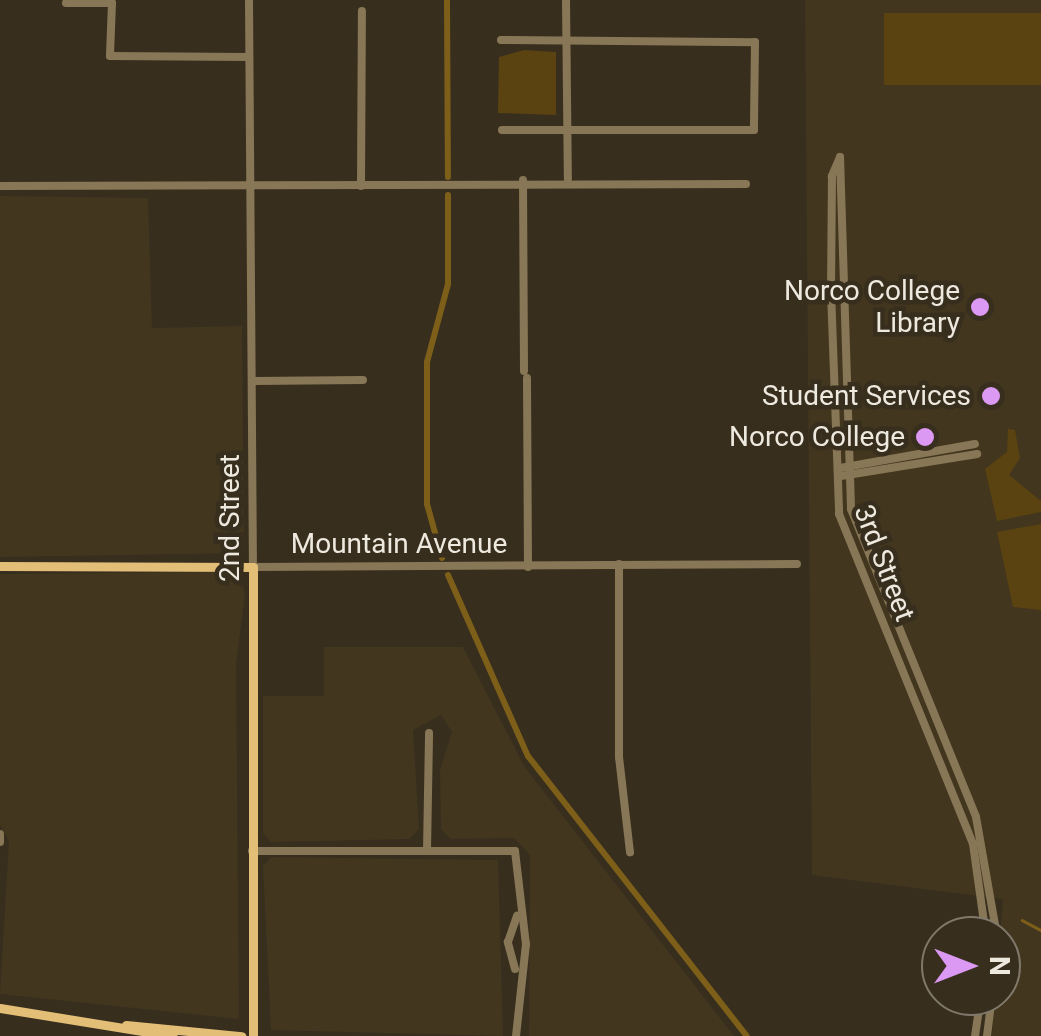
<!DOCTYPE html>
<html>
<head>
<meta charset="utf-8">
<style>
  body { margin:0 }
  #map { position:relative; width:1041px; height:1036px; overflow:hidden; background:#372e1e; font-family:Roboto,sans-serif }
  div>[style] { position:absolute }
  .built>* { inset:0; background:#42361f }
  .green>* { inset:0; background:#5a4310; transform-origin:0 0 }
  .stream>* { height:2.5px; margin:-1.25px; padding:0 1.25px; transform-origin:1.25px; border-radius:1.25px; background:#7e5f19 }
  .canal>* { height:6px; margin:-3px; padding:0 3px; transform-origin:3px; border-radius:3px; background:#7e5f19 }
  .minor>* { height:8px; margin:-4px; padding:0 4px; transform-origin:4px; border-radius:4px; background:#887756 }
  .major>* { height:9px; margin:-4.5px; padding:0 4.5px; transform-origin:4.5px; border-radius:4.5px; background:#e2be77 }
  .dots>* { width:28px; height:28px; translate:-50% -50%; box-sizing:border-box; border:5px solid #372e1e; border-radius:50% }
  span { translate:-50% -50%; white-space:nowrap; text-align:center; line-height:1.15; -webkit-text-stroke:9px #372e1e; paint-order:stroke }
  .poi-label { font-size:28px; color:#eee9df }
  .right { translate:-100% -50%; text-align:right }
  .street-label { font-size:28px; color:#eee9df }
  .north { position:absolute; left:921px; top:916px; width:100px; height:100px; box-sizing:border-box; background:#372e1e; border:2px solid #80796b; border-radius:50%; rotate:90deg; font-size:28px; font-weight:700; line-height:40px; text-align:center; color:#eee9df }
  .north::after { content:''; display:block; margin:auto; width:35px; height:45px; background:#dc99f4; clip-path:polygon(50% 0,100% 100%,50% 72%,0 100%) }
</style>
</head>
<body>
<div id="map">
  <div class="built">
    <i style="clip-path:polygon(805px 0,1041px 0,1041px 1036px,992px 1036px,1003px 899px,812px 875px)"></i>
    <i style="clip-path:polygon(0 196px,148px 198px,152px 328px,242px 326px,244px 553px,0 557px)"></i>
    <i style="clip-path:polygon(216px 572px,239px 576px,245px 594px,236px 665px,239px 1019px,0 994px,9px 841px,0 825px,0 574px)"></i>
    <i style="clip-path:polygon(324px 647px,463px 647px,524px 766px,734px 1036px,529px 1036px,530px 855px,514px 838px,451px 839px,441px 829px,440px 770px,452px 732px,441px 715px,413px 730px,419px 829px,409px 839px,271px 842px,263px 833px,263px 696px,324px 696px)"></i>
    <i style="clip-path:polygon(271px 857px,498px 860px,503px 1036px,271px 1030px,263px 866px)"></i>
  </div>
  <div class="green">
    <i style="left:1041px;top:13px;width:72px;height:157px;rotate:90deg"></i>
    <i style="clip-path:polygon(524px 50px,556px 52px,556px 115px,498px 113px,499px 57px)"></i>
    <i style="clip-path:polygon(1008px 429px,1015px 430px,1020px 458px,1009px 475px,1041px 501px,1041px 512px,997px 521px,985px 469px,1007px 452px)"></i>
    <i style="clip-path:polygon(1041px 524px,1041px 610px,1013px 607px,997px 532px)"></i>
  </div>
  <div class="stream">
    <i style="left:1022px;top:920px;width:21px;rotate:28deg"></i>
  </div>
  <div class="canal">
    <i style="left:447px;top:0;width:177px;rotate:89.7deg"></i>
    <i style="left:442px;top:558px;width:56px;rotate:-105.5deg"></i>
    <i style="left:427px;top:504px;width:142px;rotate:-90deg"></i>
    <i style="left:427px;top:362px;width:81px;rotate:-74.9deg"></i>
    <i style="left:448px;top:284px;width:89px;rotate:-90deg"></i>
    <i style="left:448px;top:575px;width:198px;rotate:66.2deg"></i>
    <i style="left:528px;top:756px;width:355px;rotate:52deg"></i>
  </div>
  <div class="minor">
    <i style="left:249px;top:0;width:567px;rotate:89.6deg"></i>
    <i style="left:253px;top:567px;width:544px;rotate:-0.32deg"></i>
    <i style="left:566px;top:0;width:179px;rotate:89.4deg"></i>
    <i style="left:66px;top:3px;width:46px"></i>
    <i style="left:112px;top:3px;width:53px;rotate:92.2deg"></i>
    <i style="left:110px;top:56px;width:139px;rotate:0.4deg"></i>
    <i style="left:501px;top:40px;width:254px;rotate:0.5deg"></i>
    <i style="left:755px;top:42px;width:88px;rotate:90.7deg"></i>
    <i style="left:754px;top:130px;width:252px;rotate:180deg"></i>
    <i style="left:840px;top:157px;width:21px;rotate:113deg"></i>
    <i style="left:832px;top:176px;width:115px;rotate:90.5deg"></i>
    <i style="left:831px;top:291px;width:223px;rotate:87.9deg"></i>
    <i style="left:839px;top:514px;width:356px;rotate:67.9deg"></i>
    <i style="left:973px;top:844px;width:93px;rotate:82deg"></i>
    <i style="left:840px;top:157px;width:352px;rotate:88.2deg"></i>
    <i style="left:851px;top:509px;width:332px;rotate:67.9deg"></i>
    <i style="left:976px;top:817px;width:121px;rotate:80deg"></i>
    <i style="left:523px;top:180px;width:191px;rotate:89.7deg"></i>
    <i style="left:0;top:186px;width:746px;rotate:-0.15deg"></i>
    <i style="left:361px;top:186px;width:175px;rotate:-89.7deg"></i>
    <i style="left:527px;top:378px;width:189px;rotate:89.7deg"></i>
    <i style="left:253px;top:381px;width:110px;rotate:-0.5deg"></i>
    <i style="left:840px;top:468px;width:137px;rotate:-10.1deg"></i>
    <i style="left:841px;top:476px;width:138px;rotate:-9.2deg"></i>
    <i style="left:619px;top:564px;width:193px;rotate:90deg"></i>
    <i style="left:619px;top:757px;width:96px;rotate:83.4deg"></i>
    <i style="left:0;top:834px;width:8px;rotate:90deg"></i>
    <i style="left:252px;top:851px;width:263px"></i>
    <i style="left:515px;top:851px;width:94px;rotate:83.3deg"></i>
    <i style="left:526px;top:944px;width:93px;rotate:96.2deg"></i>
    <i style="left:427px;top:851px;width:118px;rotate:-89deg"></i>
    <i style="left:515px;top:969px;width:28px;rotate:-105deg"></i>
    <i style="left:508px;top:942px;width:28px;rotate:-71deg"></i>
    <i style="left:975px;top:1036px;width:40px;rotate:-81.5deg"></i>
    <i style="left:987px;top:1036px;width:40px;rotate:-82.9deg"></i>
  </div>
  <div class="major">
    <i style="left:0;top:566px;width:253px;rotate:0.2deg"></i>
    <i style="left:253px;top:567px;width:469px;rotate:90deg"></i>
    <i style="left:0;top:1008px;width:175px;rotate:9.2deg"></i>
    <i style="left:126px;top:1025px;width:116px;rotate:5.5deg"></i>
  </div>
  <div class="dots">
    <i style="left:980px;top:307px;background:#dc99f4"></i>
    <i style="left:991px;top:396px;background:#dc99f4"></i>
    <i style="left:925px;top:437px;background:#dc99f4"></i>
  </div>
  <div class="poi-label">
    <span class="right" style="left:960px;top:307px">Norco College<br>Library</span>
    <span class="right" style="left:971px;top:396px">Student Services</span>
    <span class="right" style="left:905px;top:437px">Norco College</span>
  </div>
  <div class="street-label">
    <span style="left:230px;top:518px;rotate:-90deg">2nd Street</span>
    <span style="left:399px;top:544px">Mountain Avenue</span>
    <span style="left:884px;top:563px;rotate:69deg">3rd Street</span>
  </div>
  <div class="north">N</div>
</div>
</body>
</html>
